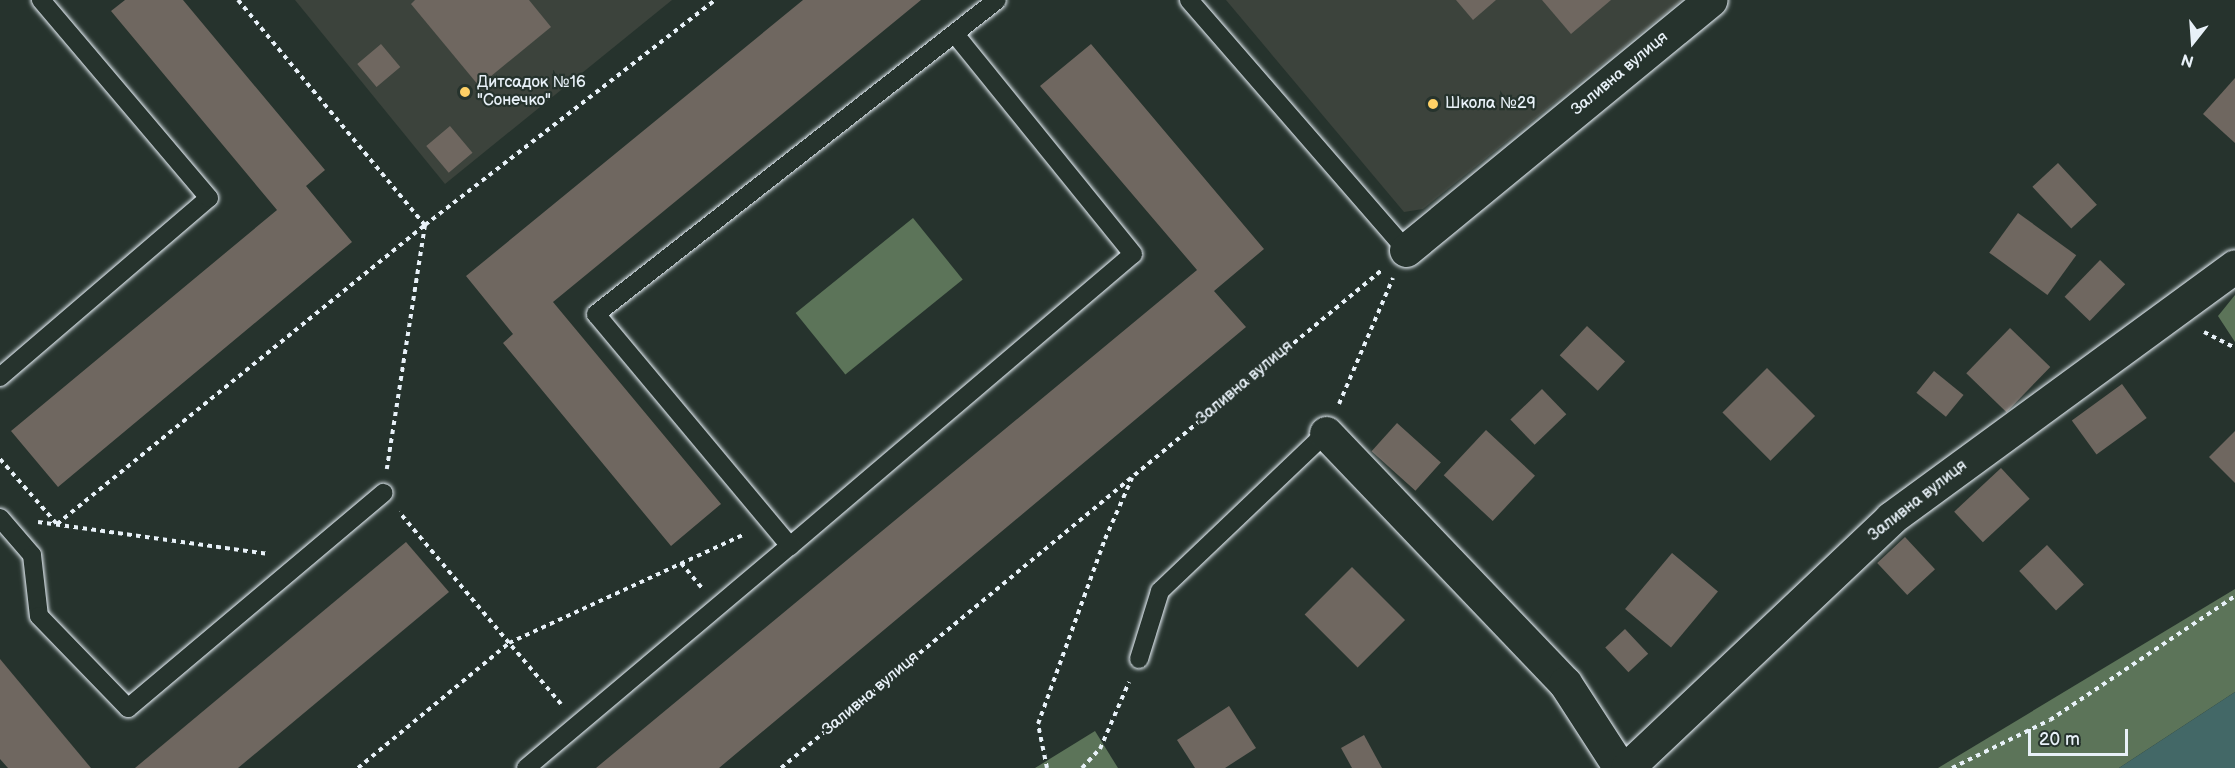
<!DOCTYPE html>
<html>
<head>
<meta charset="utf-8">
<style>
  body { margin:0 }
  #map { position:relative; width:2235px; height:768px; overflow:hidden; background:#26332d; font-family:"Balsamiq Sans",sans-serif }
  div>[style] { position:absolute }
  .built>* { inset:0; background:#3c433c }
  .green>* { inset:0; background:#5c7459; transform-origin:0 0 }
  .water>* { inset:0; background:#436867 }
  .building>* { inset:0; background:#6f6760; transform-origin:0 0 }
  .path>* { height:4px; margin-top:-2px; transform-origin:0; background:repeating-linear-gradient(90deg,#e8f1f8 0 4.5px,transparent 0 9px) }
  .roads { filter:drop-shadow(0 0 2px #e8f1f8) drop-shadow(0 0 2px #e8f1f8) }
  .service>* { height:18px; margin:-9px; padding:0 9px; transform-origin:9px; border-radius:9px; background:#26332d }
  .minor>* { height:33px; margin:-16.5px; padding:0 16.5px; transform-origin:16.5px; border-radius:16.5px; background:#26332d }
  .dots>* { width:16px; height:16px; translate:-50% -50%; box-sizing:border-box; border:3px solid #26332d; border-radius:50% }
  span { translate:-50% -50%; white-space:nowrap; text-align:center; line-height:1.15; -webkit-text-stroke:4.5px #26332d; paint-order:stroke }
  .street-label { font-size:16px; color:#e8f1f8 }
  .poi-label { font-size:16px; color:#e8f1f8 }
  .left { translate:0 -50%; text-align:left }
  .north { position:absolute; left:2163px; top:12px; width:60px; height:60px; -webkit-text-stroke:4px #26332d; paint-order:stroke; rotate:197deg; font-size:16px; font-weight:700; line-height:24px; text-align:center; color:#e8f1f8 }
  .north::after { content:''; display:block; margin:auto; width:21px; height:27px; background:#e8f1f8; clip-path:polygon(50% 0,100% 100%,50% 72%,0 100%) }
  .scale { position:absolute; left:2028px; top:729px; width:100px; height:27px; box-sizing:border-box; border:3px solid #e8f1f8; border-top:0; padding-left:8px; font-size:18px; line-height:21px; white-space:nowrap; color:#e8f1f8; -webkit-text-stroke:4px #26332d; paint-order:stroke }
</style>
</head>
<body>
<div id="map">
  <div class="built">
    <i style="clip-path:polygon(295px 0,672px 0,445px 184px)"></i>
    <i style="clip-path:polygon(1226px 0,1682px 0,1423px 209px,1404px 212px)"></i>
  </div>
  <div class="green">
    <i style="left:913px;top:218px;width:79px;height:151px;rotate:51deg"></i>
    <i style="clip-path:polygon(2235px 295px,2235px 342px,2218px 316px)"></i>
    <i style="clip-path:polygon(2235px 589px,2235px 692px,2119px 768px,1938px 768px)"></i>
    <i style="clip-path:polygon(1095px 731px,1118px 768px,1035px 768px)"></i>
  </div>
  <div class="water">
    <i style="clip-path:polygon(2235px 692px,2235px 768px,2119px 768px)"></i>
  </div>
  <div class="building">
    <i style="clip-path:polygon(125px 0,183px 0,325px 170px,306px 186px,352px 242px,58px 487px,11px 431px,277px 210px,111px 11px)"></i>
    <i style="clip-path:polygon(415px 0,529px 0,551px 27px,479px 86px,411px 4px)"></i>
    <i style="clip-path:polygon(803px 0,921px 0,553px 302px,721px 504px,671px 546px,503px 343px,513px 334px,466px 276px)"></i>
    <i style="clip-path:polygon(1456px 0,1496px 0,1473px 20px)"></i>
    <i style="clip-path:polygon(1542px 0,1611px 0,1571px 34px)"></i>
    <i style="left:381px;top:44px;width:30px;height:31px;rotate:50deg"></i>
    <i style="clip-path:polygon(1091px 44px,1264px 249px,1214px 291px,1246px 327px,719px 768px,596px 768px,1197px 270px,1040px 86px)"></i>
    <i style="clip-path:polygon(2235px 78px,2235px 143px,2203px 114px)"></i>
    <i style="left:450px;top:126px;width:35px;height:31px;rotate:50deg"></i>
    <i style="left:2058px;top:163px;width:57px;height:35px;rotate:47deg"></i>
    <i style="left:2018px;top:213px;width:72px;height:49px;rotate:36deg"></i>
    <i style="left:2100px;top:260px;width:35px;height:51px;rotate:44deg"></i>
    <i style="left:1587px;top:326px;width:52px;height:40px;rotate:43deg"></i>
    <i style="left:2010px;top:328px;width:56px;height:63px;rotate:44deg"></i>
    <i style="left:1767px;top:368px;width:68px;height:63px;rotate:45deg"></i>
    <i style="left:1934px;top:371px;width:38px;height:28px;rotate:39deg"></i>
    <i style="left:2122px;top:384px;width:42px;height:62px;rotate:54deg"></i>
    <i style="left:1542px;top:389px;width:35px;height:44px;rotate:46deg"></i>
    <i style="left:1397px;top:423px;width:59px;height:38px;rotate:42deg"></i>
    <i style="left:1486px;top:430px;width:67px;height:62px;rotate:43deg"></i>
    <i style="clip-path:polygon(2235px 431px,2235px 483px,2209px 457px)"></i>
    <i style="left:2001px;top:468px;width:42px;height:64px;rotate:47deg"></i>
    <i style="left:1905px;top:537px;width:44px;height:38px;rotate:47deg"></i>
    <i style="clip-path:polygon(406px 542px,449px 592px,238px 768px,135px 768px)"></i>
    <i style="left:2047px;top:545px;width:54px;height:38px;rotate:47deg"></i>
    <i style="left:1672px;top:553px;width:60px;height:73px;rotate:40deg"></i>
    <i style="left:1352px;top:567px;width:75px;height:67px;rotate:45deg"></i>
    <i style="left:1625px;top:629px;width:34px;height:27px;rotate:47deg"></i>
    <i style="clip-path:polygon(0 659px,91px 768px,8px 768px,0 759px)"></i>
    <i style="clip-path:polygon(1229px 706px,1256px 748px,1225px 768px,1195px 768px,1177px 740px)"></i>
    <i style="clip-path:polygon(1364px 735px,1382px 768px,1352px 768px,1341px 748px)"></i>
  </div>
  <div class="path">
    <i style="left:238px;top:0;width:293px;rotate:50.3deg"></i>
    <i style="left:425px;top:225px;width:247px;rotate:98.9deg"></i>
    <i style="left:2204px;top:332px;width:35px;rotate:27deg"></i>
    <i style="left:1339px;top:404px;width:137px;rotate:-66.8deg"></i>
    <i style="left:0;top:459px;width:86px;rotate:48.8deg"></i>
    <i style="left:57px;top:524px;width:474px;rotate:-39.1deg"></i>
    <i style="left:425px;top:225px;width:367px;rotate:-37.8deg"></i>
    <i style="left:38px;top:522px;width:233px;rotate:7.9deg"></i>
    <i style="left:681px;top:563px;width:33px;rotate:50deg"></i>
    <i style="left:561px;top:704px;width:80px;rotate:-130.4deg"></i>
    <i style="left:509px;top:643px;width:260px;rotate:-24.8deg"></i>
    <i style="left:358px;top:768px;width:196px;rotate:-39.6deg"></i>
    <i style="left:509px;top:643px;width:171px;rotate:-130deg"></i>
    <i style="left:781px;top:768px;width:781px;rotate:-39.65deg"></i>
    <i style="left:1047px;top:768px;width:45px;rotate:-101.6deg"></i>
    <i style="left:1038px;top:724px;width:197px;rotate:-70.1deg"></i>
    <i style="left:1105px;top:539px;width:67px;rotate:-66.1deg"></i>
    <i style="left:1082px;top:768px;width:26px;rotate:-47deg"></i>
    <i style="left:1100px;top:749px;width:73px;rotate:-66.6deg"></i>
    <i style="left:1952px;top:768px;width:109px;rotate:-26.1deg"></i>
    <i style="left:2050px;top:720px;width:223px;rotate:-33.8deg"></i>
  </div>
  <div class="roads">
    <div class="service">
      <i style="left:1189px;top:0;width:331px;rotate:49deg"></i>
      <i style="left:0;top:377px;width:275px;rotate:-40.6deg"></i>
      <i style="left:209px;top:198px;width:260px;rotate:-130.3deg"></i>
      <i style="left:0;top:518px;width:49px;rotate:49.1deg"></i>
      <i style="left:32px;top:555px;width:61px;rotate:83.5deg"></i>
      <i style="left:39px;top:616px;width:128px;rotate:45.9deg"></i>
      <i style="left:128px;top:708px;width:334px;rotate:-40.1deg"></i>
      <i style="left:790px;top:546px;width:450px;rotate:-40.4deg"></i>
      <i style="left:1133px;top:254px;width:283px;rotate:-129deg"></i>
      <i style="left:1139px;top:659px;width:71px;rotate:-72.8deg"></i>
      <i style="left:1160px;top:591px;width:229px;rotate:-43.6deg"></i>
      <i style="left:526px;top:768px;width:345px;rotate:-40.1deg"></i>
      <i style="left:790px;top:546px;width:302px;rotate:-129.9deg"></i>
      <i style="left:596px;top:314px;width:509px;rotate:-38.06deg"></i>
    </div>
    <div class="minor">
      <i style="left:1406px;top:250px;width:394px;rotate:-39.4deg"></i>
      <i style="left:1326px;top:433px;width:346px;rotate:46.3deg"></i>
      <i style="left:1565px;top:683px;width:101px;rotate:57.1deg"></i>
      <i style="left:1627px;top:768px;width:364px;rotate:-43.4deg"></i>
      <i style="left:1891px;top:518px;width:426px;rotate:-36.2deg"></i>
    </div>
  </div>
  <div class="dots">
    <i style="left:465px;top:92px;background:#ffd166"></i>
    <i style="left:1433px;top:104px;background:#ffd166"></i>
  </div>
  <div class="street-label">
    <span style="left:1620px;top:74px;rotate:-40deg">Заливна вулиця</span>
    <span style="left:1245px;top:383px;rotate:-40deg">Заливна вулиця</span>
    <span style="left:1918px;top:501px;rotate:-38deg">Заливна вулиця</span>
    <span style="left:871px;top:694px;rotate:-40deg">Заливна вулиця</span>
  </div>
  <div class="poi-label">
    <span class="left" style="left:477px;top:92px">Дитсадок №16<br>"Сонечко"</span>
    <span class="left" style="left:1445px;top:104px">Школа №29</span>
  </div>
  <div class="north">N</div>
  <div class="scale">20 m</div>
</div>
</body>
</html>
